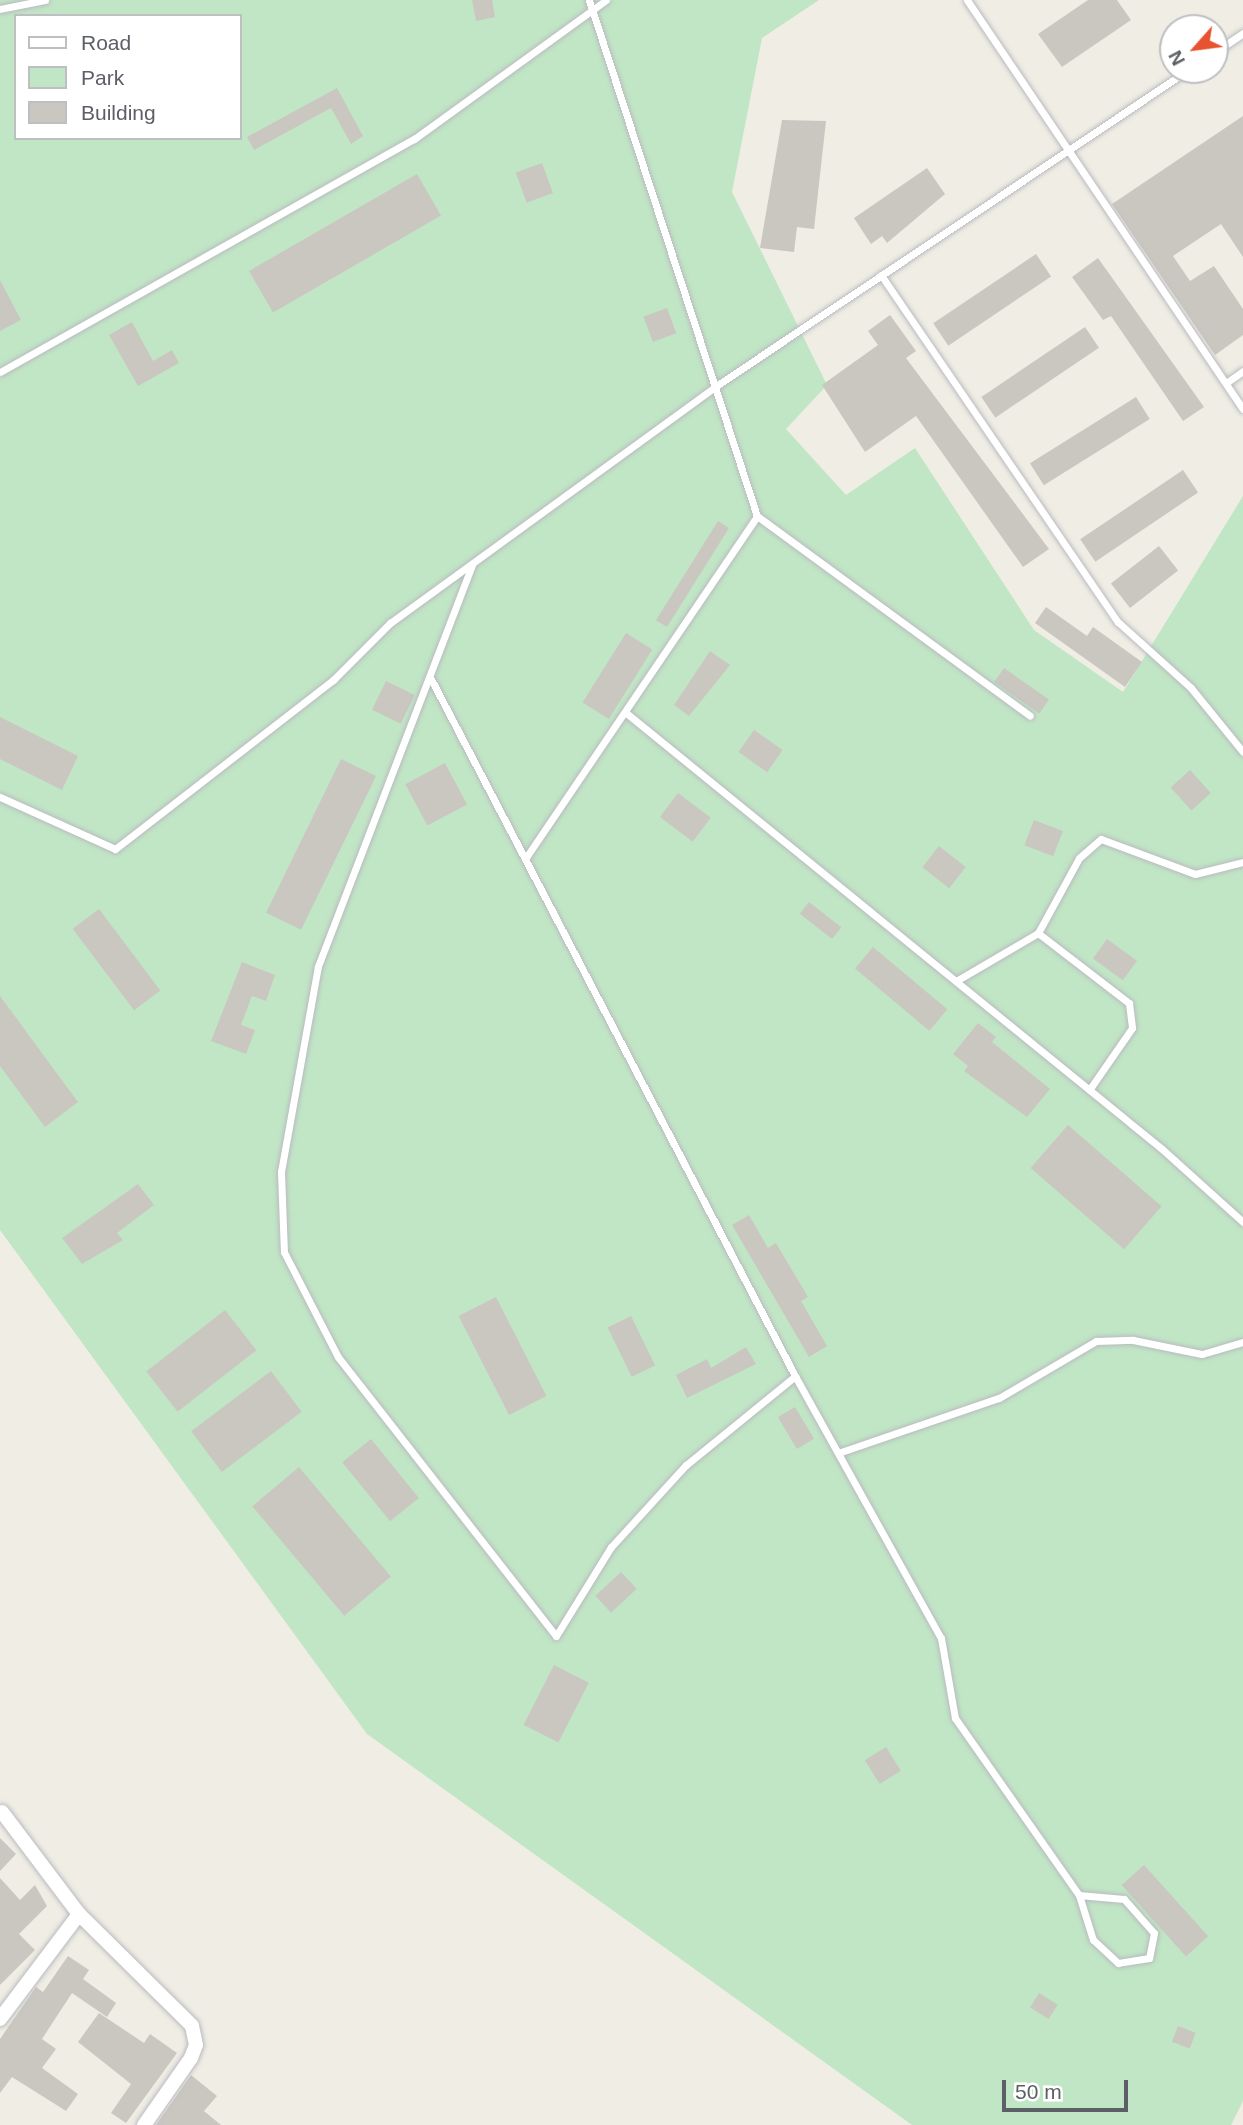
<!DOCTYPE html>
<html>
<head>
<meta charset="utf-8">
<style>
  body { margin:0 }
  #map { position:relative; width:1243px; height:2125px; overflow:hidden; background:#efede4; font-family:Helvetica,sans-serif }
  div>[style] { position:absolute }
  .green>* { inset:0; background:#c1e6c5 }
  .building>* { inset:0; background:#cac7c1; transform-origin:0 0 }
  .roads { filter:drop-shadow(0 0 2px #b9bbc0) drop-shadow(0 0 2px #b9bbc0) }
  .service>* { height:7px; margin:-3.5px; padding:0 3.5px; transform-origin:3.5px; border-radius:3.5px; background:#fff }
  .minor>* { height:14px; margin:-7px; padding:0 7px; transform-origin:7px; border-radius:7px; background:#fff }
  span { translate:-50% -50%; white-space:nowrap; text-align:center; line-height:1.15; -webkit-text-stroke:5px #fff; paint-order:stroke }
  .legend { position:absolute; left:14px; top:14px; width:228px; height:126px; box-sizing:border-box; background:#fff; border:2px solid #bebfc1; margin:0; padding:9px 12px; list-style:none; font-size:21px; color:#5c5f65 }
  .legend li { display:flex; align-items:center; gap:14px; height:35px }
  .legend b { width:35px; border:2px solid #bebfc1 }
  .north { position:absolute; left:1159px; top:14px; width:70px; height:70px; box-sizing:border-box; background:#fff; border:2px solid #bebfc1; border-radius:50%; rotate:242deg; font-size:19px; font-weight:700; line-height:28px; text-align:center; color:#5c5f65 }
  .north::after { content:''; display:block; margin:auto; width:24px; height:32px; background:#e75231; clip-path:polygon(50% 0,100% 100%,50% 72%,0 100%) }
  .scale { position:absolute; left:1002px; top:2080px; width:126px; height:32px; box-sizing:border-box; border:4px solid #5c5f65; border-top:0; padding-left:9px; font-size:21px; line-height:24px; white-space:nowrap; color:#5c5f65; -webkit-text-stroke:5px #fff; paint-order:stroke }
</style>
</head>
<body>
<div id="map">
  <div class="green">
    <i style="clip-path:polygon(evenodd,0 0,819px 0,762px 38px,732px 192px,827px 385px,786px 429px,846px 495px,915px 448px,1034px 630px,1123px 692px,1243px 496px,1243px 2101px,1231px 2125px,912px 2125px,367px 1734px,0 1230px,0 0,16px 16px,240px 16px,240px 138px,16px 138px,16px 16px)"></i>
  </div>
  <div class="building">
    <i style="clip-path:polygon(472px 0,492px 0,495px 17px,476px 21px)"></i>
    <i style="clip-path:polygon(1088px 0,1117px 0,1131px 20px,1062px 67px,1038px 34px)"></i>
    <i style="clip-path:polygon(337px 88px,363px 136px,351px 144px,331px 108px,254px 150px,247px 137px)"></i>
    <i style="clip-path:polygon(1243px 116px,1243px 257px,1221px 224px,1173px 256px,1190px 281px,1214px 266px,1243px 309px,1243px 335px,1215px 355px,1112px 204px)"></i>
    <i style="clip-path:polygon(782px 120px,826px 121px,814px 229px,797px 227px,794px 252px,760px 248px)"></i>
    <i style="left:542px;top:163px;width:32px;height:28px;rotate:70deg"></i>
    <i style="clip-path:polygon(927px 168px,945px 194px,887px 243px,882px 236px,871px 244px,854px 218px)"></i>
    <i style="left:417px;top:174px;width:48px;height:194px;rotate:60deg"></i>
    <i style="left:1036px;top:254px;width:27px;height:124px;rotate:56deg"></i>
    <i style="clip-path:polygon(1098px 258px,1204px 407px,1183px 421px,1111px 316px,1103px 320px,1072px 277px)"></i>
    <i style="clip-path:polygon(0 280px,21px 320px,0 331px)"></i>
    <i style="left:667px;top:308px;width:27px;height:25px;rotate:70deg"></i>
    <i style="clip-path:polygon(890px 315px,916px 351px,906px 358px,1049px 549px,1023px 567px,916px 416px,865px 452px,822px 385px,878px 345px,868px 331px)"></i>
    <i style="clip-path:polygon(132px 322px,153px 361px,172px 350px,179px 363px,138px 386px,109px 335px)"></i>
    <i style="left:1085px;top:327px;width:25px;height:125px;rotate:56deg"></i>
    <i style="left:1136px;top:397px;width:26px;height:125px;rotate:58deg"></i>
    <i style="left:1183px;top:470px;width:27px;height:124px;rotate:56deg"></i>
    <i style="left:718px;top:521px;width:13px;height:117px;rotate:32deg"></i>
    <i style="left:1159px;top:546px;width:31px;height:61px;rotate:52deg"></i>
    <i style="clip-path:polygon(1046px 607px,1087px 636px,1093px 627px,1142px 662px,1125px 687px,1035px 623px)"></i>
    <i style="left:626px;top:633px;width:31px;height:82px;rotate:32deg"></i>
    <i style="clip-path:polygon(710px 651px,730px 665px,689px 716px,674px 705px)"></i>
    <i style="left:1004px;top:668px;width:55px;height:17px;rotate:35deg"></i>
    <i style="left:386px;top:681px;width:32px;height:32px;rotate:26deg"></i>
    <i style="clip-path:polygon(0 717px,78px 756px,62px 790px,0 759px)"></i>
    <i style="left:754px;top:730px;width:35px;height:27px;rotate:35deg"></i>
    <i style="left:341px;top:759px;width:39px;height:171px;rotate:26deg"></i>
    <i style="left:445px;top:763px;width:47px;height:45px;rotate:62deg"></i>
    <i style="left:1190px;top:770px;width:31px;height:26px;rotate:48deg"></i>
    <i style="left:678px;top:793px;width:41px;height:30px;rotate:37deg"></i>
    <i style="left:1034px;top:820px;width:31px;height:27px;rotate:21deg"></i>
    <i style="left:939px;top:846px;width:34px;height:27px;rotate:38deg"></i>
    <i style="left:809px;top:902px;width:41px;height:15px;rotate:38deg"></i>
    <i style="left:99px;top:909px;width:102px;height:33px;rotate:53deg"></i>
    <i style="left:1107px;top:939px;width:37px;height:24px;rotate:36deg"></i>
    <i style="left:873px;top:947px;width:97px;height:28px;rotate:40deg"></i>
    <i style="clip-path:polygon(242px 962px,275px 975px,266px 1001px,252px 996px,241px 1025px,255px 1030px,246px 1054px,211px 1041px)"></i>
    <i style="clip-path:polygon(0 996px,78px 1102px,45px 1127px,0 1066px)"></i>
    <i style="clip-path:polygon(978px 1023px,996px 1037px,992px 1042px,1050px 1089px,1027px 1117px,964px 1071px,968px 1066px,953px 1054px)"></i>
    <i style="left:1068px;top:1125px;width:124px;height:57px;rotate:41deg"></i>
    <i style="clip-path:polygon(138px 1184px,154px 1205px,117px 1233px,123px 1240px,82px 1264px,62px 1238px)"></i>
    <i style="clip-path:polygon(749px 1215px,768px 1248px,776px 1243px,808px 1297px,801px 1301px,827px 1346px,809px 1357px,732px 1225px)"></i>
    <i style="left:496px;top:1297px;width:111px;height:42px;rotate:63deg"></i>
    <i style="left:225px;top:1310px;width:51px;height:100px;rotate:52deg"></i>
    <i style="left:631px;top:1316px;width:55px;height:26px;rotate:64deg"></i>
    <i style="clip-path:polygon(746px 1347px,756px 1364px,687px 1398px,676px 1375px,707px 1359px,711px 1368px)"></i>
    <i style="left:271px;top:1371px;width:51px;height:100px;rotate:53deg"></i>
    <i style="left:795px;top:1407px;width:37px;height:20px;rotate:59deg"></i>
    <i style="left:371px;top:1439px;width:76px;height:37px;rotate:51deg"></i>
    <i style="left:299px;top:1467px;width:143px;height:61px;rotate:50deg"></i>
    <i style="left:621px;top:1572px;width:23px;height:35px;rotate:47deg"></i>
    <i style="left:554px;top:1665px;width:39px;height:67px;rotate:27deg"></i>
    <i style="left:886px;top:1747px;width:28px;height:25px;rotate:58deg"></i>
    <i style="clip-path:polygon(0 1838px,16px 1854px,0 1871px)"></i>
    <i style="left:1144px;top:1865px;width:96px;height:30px;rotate:48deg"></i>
    <i style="clip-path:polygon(0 1878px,20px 1900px,35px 1885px,47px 1906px,19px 1934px,35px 1950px,0 1985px)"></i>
    <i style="clip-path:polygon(68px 1956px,89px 1970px,83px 1979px,116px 2003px,107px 2017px,72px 1993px,42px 2039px,56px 2049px,42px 2068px,78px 2094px,66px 2111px,12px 2077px,0 2093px,0 2039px,36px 1987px,43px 1992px)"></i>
    <i style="left:1039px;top:1993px;width:22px;height:17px;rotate:32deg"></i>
    <i style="clip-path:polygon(99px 2013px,144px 2043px,150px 2034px,177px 2053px,126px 2123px,111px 2113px,131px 2084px,78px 2042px)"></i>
    <i style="left:1178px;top:2026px;width:19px;height:17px;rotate:21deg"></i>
    <i style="clip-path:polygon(191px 2075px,217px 2096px,204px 2111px,221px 2125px,156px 2125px)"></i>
  </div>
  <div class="roads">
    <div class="service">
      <i style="left:589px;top:0;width:543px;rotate:71.97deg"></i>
      <i style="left:967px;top:0;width:493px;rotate:56deg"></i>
      <i style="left:0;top:9px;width:46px;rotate:-11.3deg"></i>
      <i style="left:1215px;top:52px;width:34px;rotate:-34deg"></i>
      <i style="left:881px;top:275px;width:420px;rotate:55.7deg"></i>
      <i style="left:1118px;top:622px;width:98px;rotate:42.1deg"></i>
      <i style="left:1191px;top:688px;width:82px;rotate:50.9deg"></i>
      <i style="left:0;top:372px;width:475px;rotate:-29.4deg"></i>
      <i style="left:414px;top:139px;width:237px;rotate:-35.9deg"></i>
      <i style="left:1226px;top:383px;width:21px;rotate:-35deg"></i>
      <i style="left:472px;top:565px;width:430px;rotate:111deg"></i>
      <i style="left:318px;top:966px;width:209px;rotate:100.2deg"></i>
      <i style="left:281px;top:1172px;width:80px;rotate:87.9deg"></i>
      <i style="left:284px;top:1252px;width:118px;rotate:62.8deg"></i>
      <i style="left:338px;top:1357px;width:354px;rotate:52deg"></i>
      <i style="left:556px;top:1636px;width:105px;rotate:-58.3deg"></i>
      <i style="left:611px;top:1547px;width:111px;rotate:-47.6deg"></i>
      <i style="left:686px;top:1465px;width:141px;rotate:-39.2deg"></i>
      <i style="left:431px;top:679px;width:786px;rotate:62.42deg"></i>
      <i style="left:795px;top:1376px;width:300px;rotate:60.9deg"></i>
      <i style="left:941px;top:1638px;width:81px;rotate:80.1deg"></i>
      <i style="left:955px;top:1718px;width:216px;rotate:55deg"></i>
      <i style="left:1079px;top:1895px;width:45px;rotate:5.1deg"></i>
      <i style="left:1124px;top:1899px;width:45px;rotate:48.6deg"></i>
      <i style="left:1154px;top:1933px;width:25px;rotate:101deg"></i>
      <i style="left:1149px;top:1958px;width:31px;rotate:171deg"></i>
      <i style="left:1118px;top:1963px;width:34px;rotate:-137deg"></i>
      <i style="left:1093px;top:1940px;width:47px;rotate:-107.3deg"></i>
      <i style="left:625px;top:712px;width:692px;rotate:39.14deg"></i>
      <i style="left:1162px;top:1149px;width:109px;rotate:42deg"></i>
      <i style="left:0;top:797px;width:126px;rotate:24.3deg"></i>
      <i style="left:115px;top:849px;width:276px;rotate:-37.8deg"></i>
      <i style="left:333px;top:680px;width:81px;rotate:-45deg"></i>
      <i style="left:390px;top:623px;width:407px;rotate:-36deg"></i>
      <i style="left:719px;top:384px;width:564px;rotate:-33.8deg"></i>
      <i style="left:525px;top:859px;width:414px;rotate:-55.9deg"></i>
      <i style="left:757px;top:516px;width:338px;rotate:36.2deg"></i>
      <i style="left:1038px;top:933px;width:115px;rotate:37.6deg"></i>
      <i style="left:1129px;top:1003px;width:25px;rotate:83deg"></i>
      <i style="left:1132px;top:1028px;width:75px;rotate:124.7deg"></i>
      <i style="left:956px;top:981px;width:95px;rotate:-30.3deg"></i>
      <i style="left:1038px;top:933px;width:85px;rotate:-61.3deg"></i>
      <i style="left:1079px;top:858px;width:29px;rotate:-41deg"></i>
      <i style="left:1101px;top:839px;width:100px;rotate:20.4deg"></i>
      <i style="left:1195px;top:874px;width:49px;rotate:-14deg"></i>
      <i style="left:838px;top:1453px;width:170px;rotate:-18.9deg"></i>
      <i style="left:999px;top:1398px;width:113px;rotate:-30.4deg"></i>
      <i style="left:1096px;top:1341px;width:37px;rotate:-2deg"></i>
      <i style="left:1133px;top:1340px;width:70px;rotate:11.5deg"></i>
      <i style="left:1202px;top:1354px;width:43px;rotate:-16.3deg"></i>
    </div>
    <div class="minor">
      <i style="left:2px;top:1812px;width:128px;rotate:53deg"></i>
      <i style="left:79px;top:1914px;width:159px;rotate:44.7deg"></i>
      <i style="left:192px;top:2026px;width:19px;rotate:78deg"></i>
      <i style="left:196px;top:2045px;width:14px;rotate:111deg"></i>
      <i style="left:191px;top:2058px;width:82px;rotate:125deg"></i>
      <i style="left:0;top:2019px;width:131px;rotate:-53deg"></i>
    </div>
  </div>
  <ul class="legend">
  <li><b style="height:9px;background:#fff"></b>Road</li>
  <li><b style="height:19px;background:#c1e6c5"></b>Park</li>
  <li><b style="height:19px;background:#cac7c1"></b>Building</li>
  </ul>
  <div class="north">N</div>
  <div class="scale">50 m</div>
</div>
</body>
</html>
